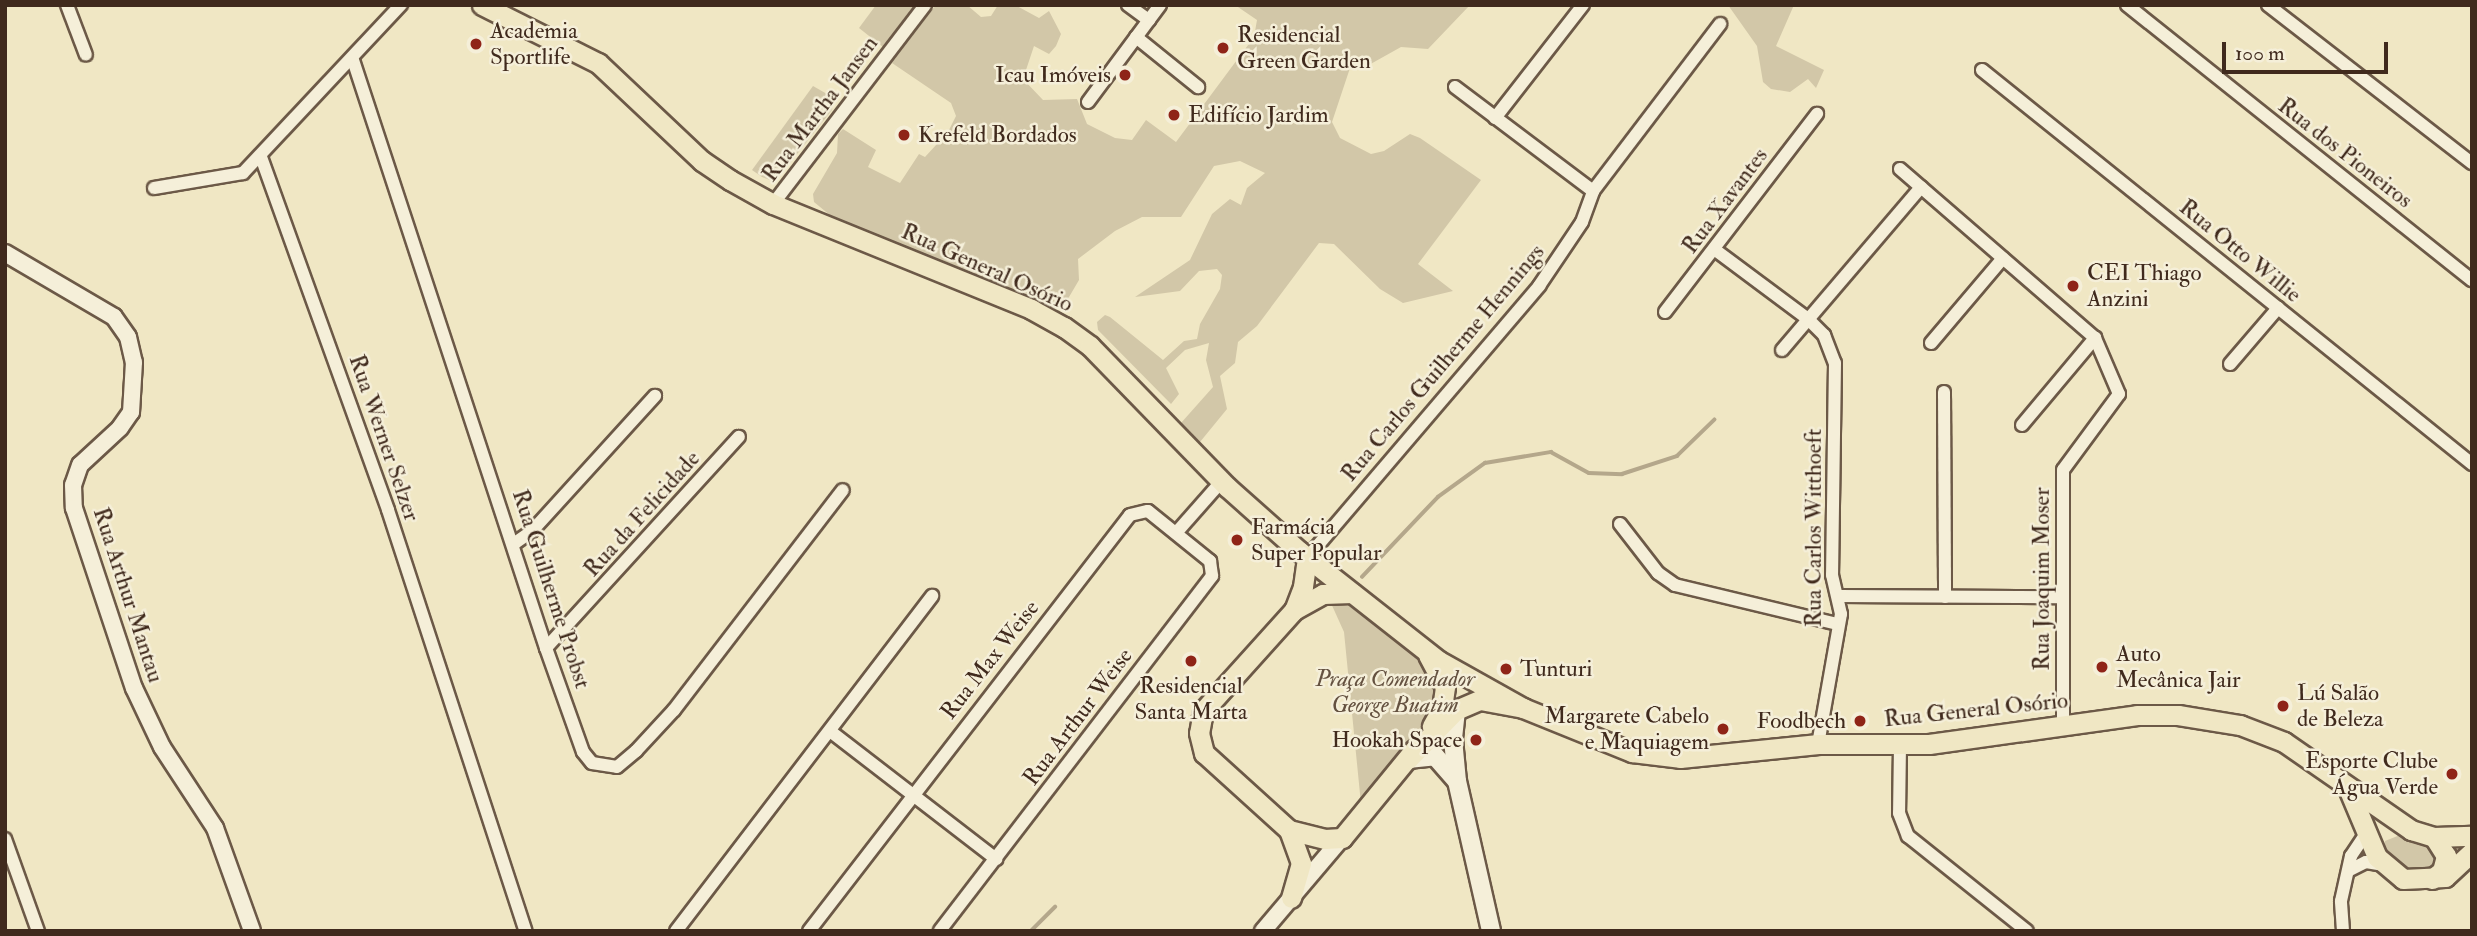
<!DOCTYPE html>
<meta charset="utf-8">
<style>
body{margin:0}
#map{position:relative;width:2477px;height:936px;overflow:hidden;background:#f0e7c4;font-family:"IM FELL Double Pica",serif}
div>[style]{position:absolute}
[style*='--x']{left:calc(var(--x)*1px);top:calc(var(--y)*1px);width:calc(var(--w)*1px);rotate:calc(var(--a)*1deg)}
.green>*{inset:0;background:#d2c7a8}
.stream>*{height:3.5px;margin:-1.75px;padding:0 1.75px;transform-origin:1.75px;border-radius:1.75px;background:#b4a78b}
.roads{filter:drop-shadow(2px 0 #6c5947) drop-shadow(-2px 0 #6c5947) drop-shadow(0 2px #6c5947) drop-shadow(0 -2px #6c5947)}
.minor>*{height:12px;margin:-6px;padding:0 6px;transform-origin:6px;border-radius:6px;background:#f5efd9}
.tertiary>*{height:16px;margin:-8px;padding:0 8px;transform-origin:8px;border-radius:8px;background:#f5efd9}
.secondary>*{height:18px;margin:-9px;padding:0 9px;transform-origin:9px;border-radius:9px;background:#f5efd9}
.primary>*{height:19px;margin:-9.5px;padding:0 9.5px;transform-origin:9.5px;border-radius:9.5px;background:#f0e7c4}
.dots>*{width:19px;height:19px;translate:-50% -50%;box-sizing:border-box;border:4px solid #f5efd9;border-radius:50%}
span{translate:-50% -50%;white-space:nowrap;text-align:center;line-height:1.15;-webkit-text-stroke:5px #f5efd9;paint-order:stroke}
.poi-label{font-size:23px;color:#402a1d}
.left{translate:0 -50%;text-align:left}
.right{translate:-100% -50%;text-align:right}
.street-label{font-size:23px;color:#402a1d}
.park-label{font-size:23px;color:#645140;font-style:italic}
.frame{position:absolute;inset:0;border:7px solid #402a1d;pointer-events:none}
.scale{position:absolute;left:2222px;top:42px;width:166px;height:32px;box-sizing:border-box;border:4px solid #402a1d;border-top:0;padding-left:9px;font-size:21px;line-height:24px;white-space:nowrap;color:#402a1d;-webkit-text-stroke:5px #f5efd9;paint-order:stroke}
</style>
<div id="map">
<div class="green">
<i style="clip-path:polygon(876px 5px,915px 5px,883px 47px,859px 28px)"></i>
<i style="clip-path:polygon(936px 5px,967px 5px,981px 17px,991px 16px,998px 5px,1015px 5px,1039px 18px,1049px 11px,1061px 34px,1056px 46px,1049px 54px,1034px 46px,1023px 79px,1043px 100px,1077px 99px,1087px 124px,1115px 138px,1132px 140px,1146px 120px,1176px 142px,1254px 37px,1257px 20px,1235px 5px,1470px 5px,1428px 49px,1401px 47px,1367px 66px,1350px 68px,1332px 122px,1340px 138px,1371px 154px,1384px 151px,1410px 134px,1420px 138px,1481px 180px,1418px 264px,1453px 291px,1403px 303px,1380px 289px,1334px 244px,1319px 243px,1257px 326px,1238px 342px,1235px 363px,1220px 376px,1227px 409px,1200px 442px,1181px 423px,1213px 387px,1206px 360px,1209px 343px,1185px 350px,1166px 368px,1179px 394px,1171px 404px,1098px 330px,1097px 322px,1105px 315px,1110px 317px,1163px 360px,1184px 341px,1197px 339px,1200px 324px,1220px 289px,1222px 275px,1217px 269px,1199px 271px,1180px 291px,1135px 297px,1190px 260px,1212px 214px,1230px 199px,1241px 205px,1247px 188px,1265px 173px,1240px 161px,1214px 166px,1181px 217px,1142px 217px,1115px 231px,1078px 259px,1079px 280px,1062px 309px,1040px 306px,879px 239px,831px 216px,814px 202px,813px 194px,837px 153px,838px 134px,843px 129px,876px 150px,868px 167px,900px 183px,919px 154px,925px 157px,948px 132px,956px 116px,951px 103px,892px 63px)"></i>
<i style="clip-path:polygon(1728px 5px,1794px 5px,1776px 46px,1824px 70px,1816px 88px,1808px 79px,1790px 92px,1771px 89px,1763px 82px,1757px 46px)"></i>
<i style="clip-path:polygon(813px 86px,834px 98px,832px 110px,775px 182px,762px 177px,752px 170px)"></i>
<i style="clip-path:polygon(1330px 601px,1348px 602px,1430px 665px,1437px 676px,1436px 712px,1361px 804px,1344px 632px)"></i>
<i style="clip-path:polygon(2400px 835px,2436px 851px,2436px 869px,2407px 871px,2384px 850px,2385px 841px)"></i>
</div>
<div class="stream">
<i style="--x:1362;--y:577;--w:110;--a:-46.5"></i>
<i style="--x:1438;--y:497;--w:58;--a:-35.9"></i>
<i style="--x:1485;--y:463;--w:67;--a:-9.5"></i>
<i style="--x:1551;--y:452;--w:43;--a:28.9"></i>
<i style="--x:1589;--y:473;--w:33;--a:2"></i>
<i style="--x:1622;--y:474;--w:58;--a:-18.1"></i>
<i style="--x:1677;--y:456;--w:52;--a:-44.2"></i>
<i style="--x:1031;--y:931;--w:34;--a:-45"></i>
</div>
<div class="roads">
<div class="minor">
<i style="--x:67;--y:5;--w:53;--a:69.2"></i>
<i style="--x:1128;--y:5;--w:26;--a:36"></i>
<i style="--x:2127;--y:5;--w:441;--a:38.6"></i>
<i style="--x:2268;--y:5;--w:258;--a:37.8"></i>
<i style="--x:1136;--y:37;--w:80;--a:38.9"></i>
<i style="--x:353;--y:60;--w:619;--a:71.83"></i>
<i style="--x:546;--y:648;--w:110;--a:70.4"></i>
<i style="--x:583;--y:752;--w:14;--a:51"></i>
<i style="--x:592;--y:763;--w:25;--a:9"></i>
<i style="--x:617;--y:767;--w:25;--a:-40"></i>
<i style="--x:636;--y:751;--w:56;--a:-47.2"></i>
<i style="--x:674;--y:710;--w:277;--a:-52.5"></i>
<i style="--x:1982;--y:70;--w:629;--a:38.8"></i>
<i style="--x:1455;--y:87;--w:173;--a:37"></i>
<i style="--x:1088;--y:102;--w:121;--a:-53.4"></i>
<i style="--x:1495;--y:118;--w:143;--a:-52.1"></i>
<i style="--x:261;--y:157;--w:375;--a:70.2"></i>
<i style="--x:388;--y:510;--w:443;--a:71.9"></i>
<i style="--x:1900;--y:169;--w:258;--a:40.9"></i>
<i style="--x:2095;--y:338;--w:61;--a:66.8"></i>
<i style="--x:2119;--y:394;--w:94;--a:126.4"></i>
<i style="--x:2063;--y:470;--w:255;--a:90"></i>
<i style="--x:154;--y:188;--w:90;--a:-9.6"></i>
<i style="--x:243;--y:173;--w:231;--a:-46.8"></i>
<i style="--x:773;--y:204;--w:250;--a:-52.6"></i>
<i style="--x:1714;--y:249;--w:117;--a:36.7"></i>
<i style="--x:1808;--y:319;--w:23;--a:45"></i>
<i style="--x:1824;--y:335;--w:30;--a:69"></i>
<i style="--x:1835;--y:363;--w:212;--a:90.8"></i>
<i style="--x:1832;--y:575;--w:40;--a:77"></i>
<i style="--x:1841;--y:614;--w:132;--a:100"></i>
<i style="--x:1665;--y:312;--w:250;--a:-52.5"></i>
<i style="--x:1931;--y:343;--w:111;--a:-49.7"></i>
<i style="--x:1782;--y:350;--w:214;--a:-49.5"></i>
<i style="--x:2230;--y:364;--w:74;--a:-49.4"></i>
<i style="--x:1944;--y:392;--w:205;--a:89.7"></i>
<i style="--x:2022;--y:425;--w:114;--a:-50"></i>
<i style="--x:1620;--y:524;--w:62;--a:52.2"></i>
<i style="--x:1658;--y:573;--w:21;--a:35"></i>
<i style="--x:1675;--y:585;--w:168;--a:13.5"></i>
<i style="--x:1176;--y:533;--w:68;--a:-48.6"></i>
<i style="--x:515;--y:543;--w:21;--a:-35"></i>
<i style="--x:532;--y:531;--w:183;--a:-47.7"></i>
<i style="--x:1307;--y:558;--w:358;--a:-49.5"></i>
<i style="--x:1539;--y:286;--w:77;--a:-56.1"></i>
<i style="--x:1582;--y:222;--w:33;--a:-70"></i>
<i style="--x:1593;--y:191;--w:210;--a:-52.7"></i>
<i style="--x:1840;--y:596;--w:222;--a:0.3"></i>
<i style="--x:546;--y:648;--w:286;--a:-47.6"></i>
<i style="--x:830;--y:731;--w:210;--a:37.6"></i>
<i style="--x:1900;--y:745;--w:68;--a:90.8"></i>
<i style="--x:1899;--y:813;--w:25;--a:69"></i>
<i style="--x:1908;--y:836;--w:152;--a:38.6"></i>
<i style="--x:5;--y:839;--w:98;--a:70.3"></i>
<i style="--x:2348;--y:871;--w:20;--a:-27"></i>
<i style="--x:2366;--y:862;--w:17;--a:10"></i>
<i style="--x:676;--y:931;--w:422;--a:-52.6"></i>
<i style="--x:809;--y:931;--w:525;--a:-52.34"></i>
<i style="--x:1130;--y:515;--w:18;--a:-13"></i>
<i style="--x:1148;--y:511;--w:80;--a:38.9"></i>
<i style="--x:1210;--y:561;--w:15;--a:82"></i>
<i style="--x:1212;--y:576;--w:447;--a:127.5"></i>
<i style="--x:2343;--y:931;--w:30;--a:-94"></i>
<i style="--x:2341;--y:901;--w:46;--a:-77.5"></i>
<i style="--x:2351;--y:856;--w:29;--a:-56"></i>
</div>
<div class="tertiary">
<i style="--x:5;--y:253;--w:126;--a:30.4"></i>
<i style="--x:114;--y:317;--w:24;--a:55"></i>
<i style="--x:128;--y:337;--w:26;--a:77"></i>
<i style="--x:134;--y:362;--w:50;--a:93.4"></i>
<i style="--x:131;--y:412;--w:19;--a:125"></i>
<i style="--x:120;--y:428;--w:54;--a:137.2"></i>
<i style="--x:80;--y:465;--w:21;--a:109"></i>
<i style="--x:73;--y:485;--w:23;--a:88"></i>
<i style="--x:74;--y:508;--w:190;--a:71.6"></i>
<i style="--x:134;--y:688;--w:65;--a:64.6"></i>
<i style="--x:162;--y:747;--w:97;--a:56.8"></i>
<i style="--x:215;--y:828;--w:109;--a:70.2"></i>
<i style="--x:1263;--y:931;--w:122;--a:-49.7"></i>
</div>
<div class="secondary">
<i style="--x:1456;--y:710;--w:29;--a:96"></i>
<i style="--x:1453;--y:739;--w:42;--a:84.6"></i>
<i style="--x:1457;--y:781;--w:154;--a:77.2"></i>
<i style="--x:1408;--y:759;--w:27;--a:-6"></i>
<i style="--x:1435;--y:756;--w:33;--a:49"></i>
</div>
<div class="primary">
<i style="--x:482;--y:5;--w:130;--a:26.6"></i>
<i style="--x:598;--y:63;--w:143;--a:43.3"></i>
<i style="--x:702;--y:161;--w:34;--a:34"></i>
<i style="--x:730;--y:180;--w:49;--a:29.2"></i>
<i style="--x:773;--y:204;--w:279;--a:22.1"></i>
<i style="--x:1031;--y:309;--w:38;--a:29"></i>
<i style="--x:1064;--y:327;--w:32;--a:36"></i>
<i style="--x:1090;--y:346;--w:197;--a:45.8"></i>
<i style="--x:1227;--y:487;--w:96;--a:41.6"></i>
<i style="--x:1299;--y:551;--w:178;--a:38.2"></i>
<i style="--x:1439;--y:661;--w:96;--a:29.2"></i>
<i style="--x:1307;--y:558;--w:29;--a:98"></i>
<i style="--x:1303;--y:587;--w:25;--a:111"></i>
<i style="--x:1294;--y:610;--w:136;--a:132"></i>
<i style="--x:1203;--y:711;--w:22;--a:100"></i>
<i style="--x:1199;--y:733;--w:21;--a:76"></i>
<i style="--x:1204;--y:753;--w:115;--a:42.2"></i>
<i style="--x:1289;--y:830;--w:37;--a:14"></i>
<i style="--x:1325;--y:839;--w:17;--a:-3"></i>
<i style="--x:1342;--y:838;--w:114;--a:-50.7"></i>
<i style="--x:1294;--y:610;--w:33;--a:-29"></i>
<i style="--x:1323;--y:594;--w:29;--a:-2"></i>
<i style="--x:1428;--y:655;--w:36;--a:62"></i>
<i style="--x:1445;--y:687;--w:21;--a:98"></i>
<i style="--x:1442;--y:708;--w:21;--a:119"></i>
<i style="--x:1408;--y:759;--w:69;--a:-45.6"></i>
<i style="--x:1456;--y:710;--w:26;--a:-23"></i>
<i style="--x:1480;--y:700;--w:44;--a:10.5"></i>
<i style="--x:1523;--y:708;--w:118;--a:22"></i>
<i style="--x:1632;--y:752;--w:48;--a:7.1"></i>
<i style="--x:1680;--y:758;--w:139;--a:-5.8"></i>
<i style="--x:1818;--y:744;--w:111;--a:0"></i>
<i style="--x:1929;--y:744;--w:210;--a:-7.9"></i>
<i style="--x:2137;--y:715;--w:41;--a:0"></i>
<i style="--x:2178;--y:715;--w:63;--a:9.2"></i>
<i style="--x:2240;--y:725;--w:47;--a:21.1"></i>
<i style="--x:2284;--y:742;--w:155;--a:34.7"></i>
<i style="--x:2411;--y:830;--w:24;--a:17"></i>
<i style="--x:2434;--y:837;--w:38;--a:-2"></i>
<i style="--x:2348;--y:788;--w:75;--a:67.2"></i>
<i style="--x:2377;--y:857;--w:34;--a:40"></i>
<i style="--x:2403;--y:879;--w:42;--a:-2.7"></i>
<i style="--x:2445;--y:877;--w:37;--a:-43"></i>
<i style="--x:1289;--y:830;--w:35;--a:70"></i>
<i style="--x:1301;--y:863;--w:36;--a:106"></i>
<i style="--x:2432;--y:879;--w:13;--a:-39"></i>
<i style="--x:2442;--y:871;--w:16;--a:-75"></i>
<i style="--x:2446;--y:856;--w:22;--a:-122"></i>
</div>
</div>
<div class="dots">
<i style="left:476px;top:44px;background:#8f2418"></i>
<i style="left:1223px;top:48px;background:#8f2418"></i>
<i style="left:1125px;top:75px;background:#8f2418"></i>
<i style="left:1174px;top:115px;background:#8f2418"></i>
<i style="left:904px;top:135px;background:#8f2418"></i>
<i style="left:2073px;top:286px;background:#8f2418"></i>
<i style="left:1237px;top:540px;background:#8f2418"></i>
<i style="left:1191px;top:661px;background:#8f2418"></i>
<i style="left:2102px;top:667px;background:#8f2418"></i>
<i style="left:1506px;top:669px;background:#8f2418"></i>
<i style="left:2283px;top:706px;background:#8f2418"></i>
<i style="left:1860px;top:721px;background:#8f2418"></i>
<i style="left:1723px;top:729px;background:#8f2418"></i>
<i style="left:1476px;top:740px;background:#8f2418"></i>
<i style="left:2452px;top:774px;background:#8f2418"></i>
</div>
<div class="poi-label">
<span class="left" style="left:490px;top:44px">Academia<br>Sportlife</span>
<span class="left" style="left:1237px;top:48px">Residencial<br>Green Garden</span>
<span class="right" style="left:1111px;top:75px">Icau Imóveis</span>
<span class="left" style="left:1188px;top:115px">Edifício Jardim</span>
<span class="left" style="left:918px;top:135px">Krefeld Bordados</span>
<span class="left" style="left:2087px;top:286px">CEI Thiago<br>Anzini</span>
<span class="left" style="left:1251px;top:540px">Farmácia<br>Super Popular</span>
<span class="left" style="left:2116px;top:667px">Auto<br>Mecânica Jair</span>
<span class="left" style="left:1520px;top:669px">Tunturi</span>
<span style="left:1191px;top:699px">Residencial<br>Santa Marta</span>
<span class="left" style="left:2297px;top:706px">Lú Salão<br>de Beleza</span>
<span class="right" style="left:1709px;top:729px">Margarete Cabelo<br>e Maquiagem</span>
<span class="right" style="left:1846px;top:721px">Foodbech</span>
<span class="right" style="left:1462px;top:740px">Hookah Space</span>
<span class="right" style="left:2438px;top:774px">Esporte Clube<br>Água Verde</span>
</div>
<div class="street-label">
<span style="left:820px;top:109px;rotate:-53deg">Rua Martha Jansen</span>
<span style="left:2345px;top:153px;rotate:38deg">Rua dos Pioneiros</span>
<span style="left:1725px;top:201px;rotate:-53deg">Rua Xavantes</span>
<span style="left:2240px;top:251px;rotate:39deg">Rua Otto Willie</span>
<span style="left:987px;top:268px;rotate:24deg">Rua General Osório</span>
<span style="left:1443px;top:363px;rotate:-50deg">Rua Carlos Guilherme Hennings</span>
<span style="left:384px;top:438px;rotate:71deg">Rua Werner Selzer</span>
<span style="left:642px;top:514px;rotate:-48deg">Rua da Felicidade</span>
<span style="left:1814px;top:528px;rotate:-90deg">Rua Carlos Witthoeft</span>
<span style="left:2042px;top:579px;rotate:-90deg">Rua Joaquim Moser</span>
<span style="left:551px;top:589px;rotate:72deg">Rua Guilherme Probst</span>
<span style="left:128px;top:595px;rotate:72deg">Rua Arthur Mantau</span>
<span style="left:990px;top:660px;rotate:-52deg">Rua Max Weise</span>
<span style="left:1976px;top:710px;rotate:-6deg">Rua General Osório</span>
<span style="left:1078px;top:717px;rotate:-53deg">Rua Arthur Weise</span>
</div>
<div class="park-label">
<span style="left:1395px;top:692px">Praça Comendador<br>George Buatim</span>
</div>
<div class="frame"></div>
<div class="scale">100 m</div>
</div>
